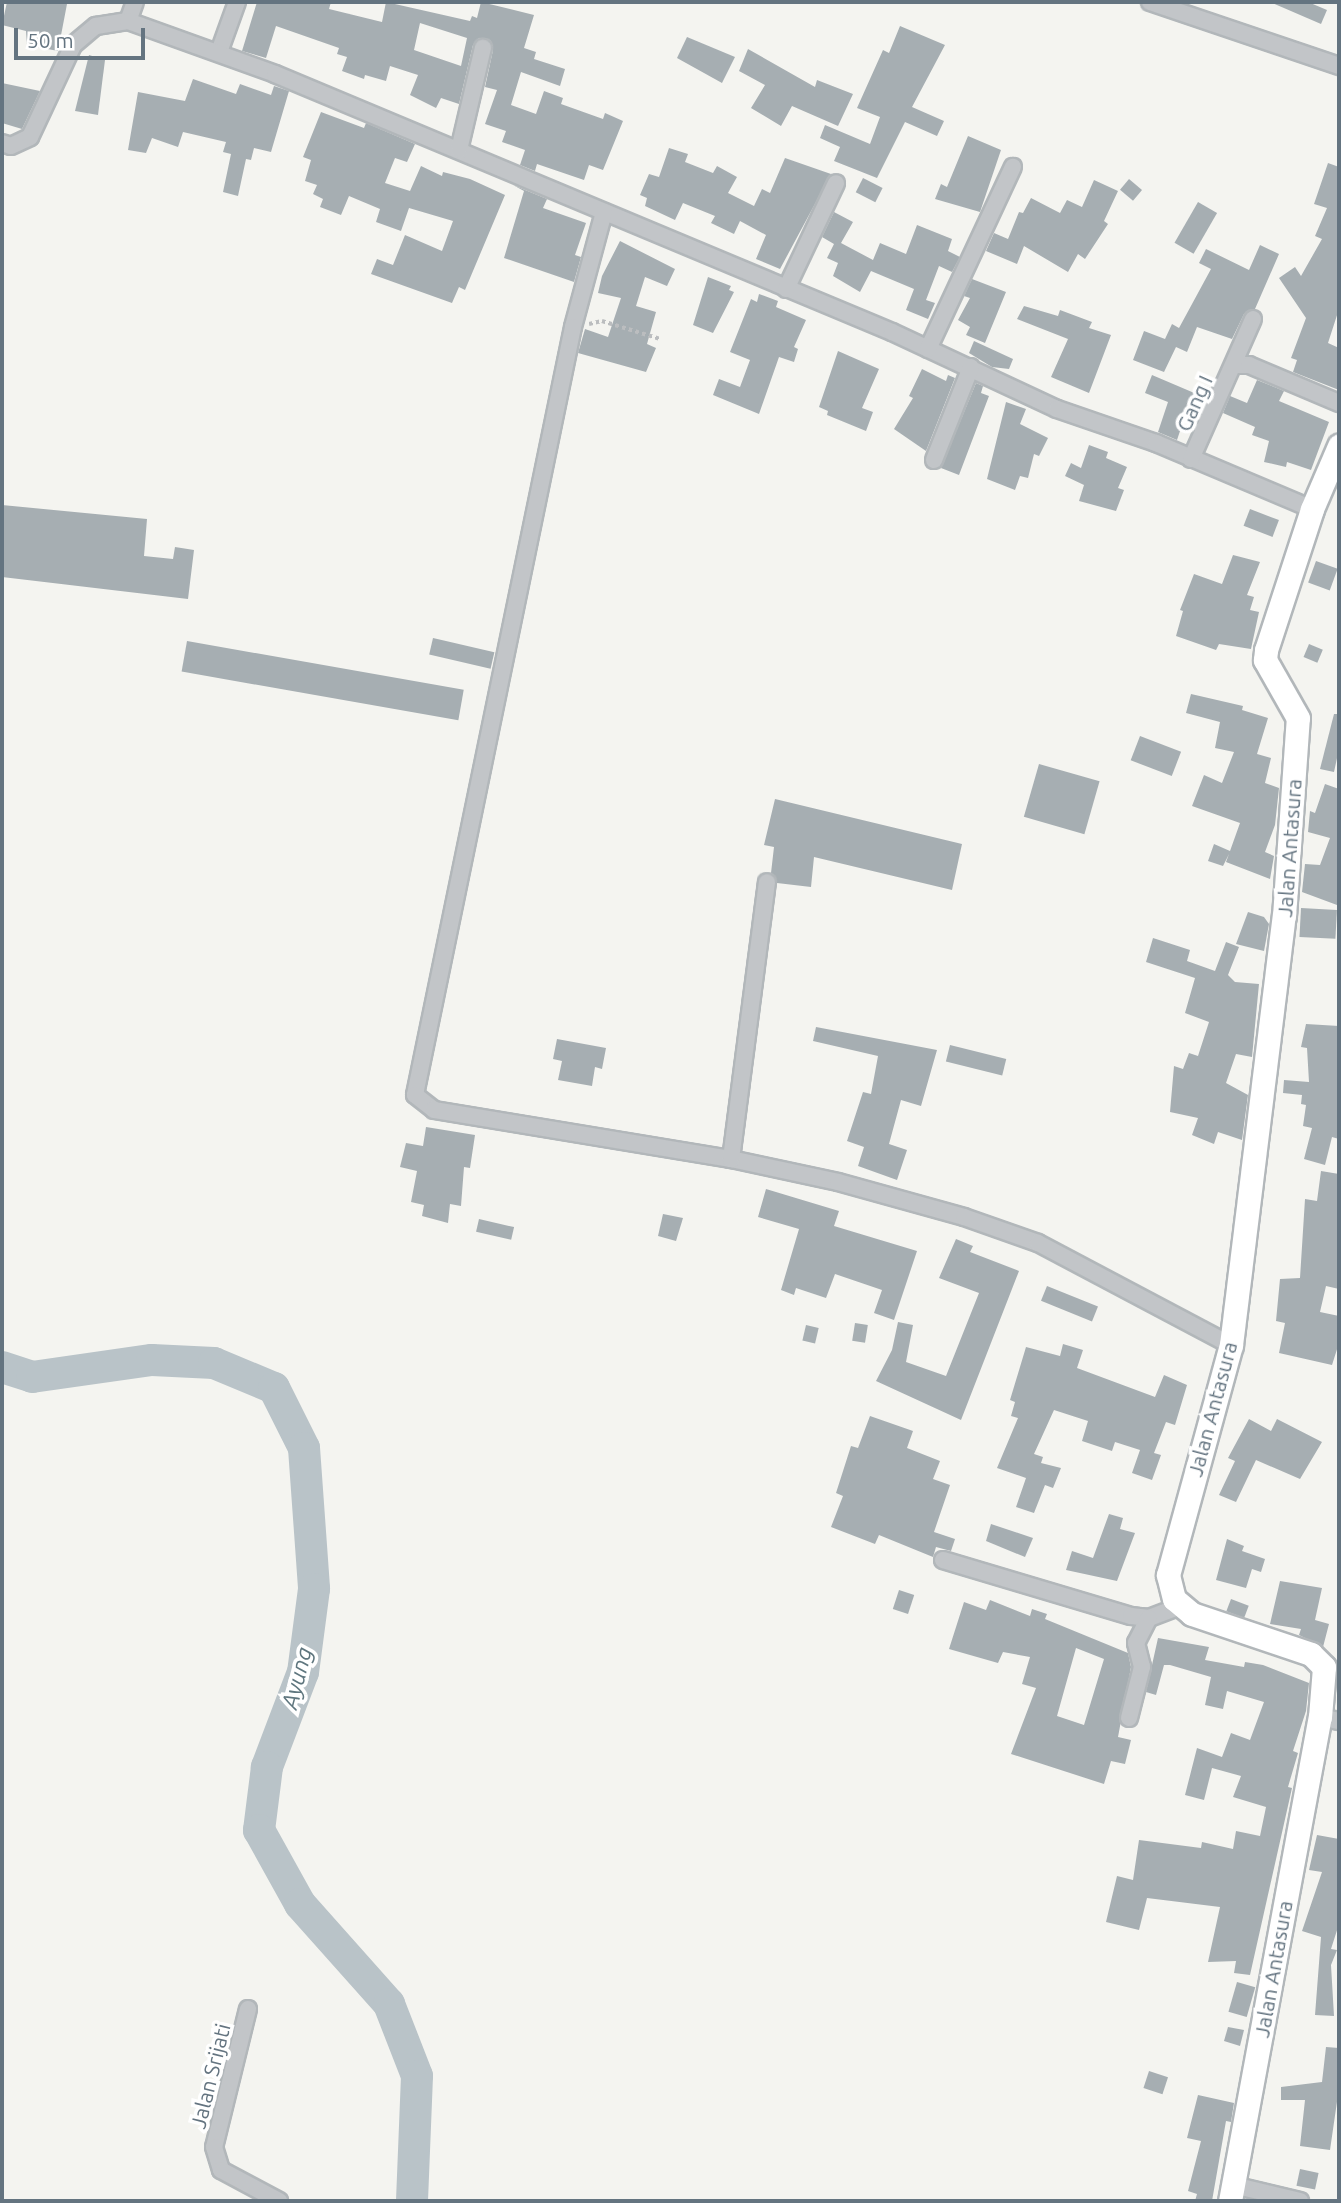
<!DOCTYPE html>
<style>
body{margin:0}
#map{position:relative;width:1341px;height:2203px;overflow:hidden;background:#f4f4f0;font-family:Ubuntu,sans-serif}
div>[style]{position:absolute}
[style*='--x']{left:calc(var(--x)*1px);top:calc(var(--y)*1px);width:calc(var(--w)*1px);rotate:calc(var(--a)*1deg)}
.river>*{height:32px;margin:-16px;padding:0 16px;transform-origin:16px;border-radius:16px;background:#b9c3c8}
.building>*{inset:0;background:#a6aeb2;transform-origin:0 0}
.path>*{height:3.5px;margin-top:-1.75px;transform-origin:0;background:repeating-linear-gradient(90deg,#bbbdbf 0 3.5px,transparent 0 7px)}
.roads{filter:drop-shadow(2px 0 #b2b7ba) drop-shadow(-2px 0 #b2b7ba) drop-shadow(0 2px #b2b7ba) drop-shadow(0 -2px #b2b7ba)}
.street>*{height:16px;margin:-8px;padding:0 8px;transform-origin:8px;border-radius:8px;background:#c2c5c8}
.secondary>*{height:23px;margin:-11.5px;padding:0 11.5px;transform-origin:11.5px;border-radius:11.5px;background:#fff}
span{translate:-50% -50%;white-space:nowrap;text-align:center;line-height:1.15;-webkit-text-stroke:7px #fff;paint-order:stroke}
.street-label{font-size:21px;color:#647480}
.water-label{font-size:23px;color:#5f767e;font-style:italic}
.frame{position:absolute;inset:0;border:4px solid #647480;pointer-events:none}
.scale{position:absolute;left:14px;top:28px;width:131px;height:32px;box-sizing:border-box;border:4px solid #647480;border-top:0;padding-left:9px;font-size:21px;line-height:24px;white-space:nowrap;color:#647480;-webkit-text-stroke:5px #fff;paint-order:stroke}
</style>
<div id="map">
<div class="river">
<i style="--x:2;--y:1367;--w:32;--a:18"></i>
<i style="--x:32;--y:1377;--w:121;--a:-8.1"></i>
<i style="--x:152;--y:1360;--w:62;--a:2.8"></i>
<i style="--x:214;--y:1363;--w:65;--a:22.6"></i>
<i style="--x:274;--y:1388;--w:67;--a:63.4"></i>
<i style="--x:304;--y:1448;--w:141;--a:85.9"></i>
<i style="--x:314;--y:1589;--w:84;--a:97.5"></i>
<i style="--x:303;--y:1672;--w:102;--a:110.8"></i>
<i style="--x:267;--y:1767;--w:64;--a:97.2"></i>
<i style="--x:259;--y:1830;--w:85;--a:61"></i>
<i style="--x:300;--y:1904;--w:134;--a:48.3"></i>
<i style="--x:389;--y:2004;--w:77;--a:68.7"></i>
<i style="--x:417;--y:2076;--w:125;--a:92.3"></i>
</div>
<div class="building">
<i style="clip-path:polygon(7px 2px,67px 4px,58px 51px,27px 45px,26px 31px,2px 25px)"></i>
<i style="clip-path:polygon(evenodd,257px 2px,331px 2px,329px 9px,382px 22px,386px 2px,470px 21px,472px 16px,477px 18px,481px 2px,534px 15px,524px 48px,536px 52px,534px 59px,565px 69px,560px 86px,521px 72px,511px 105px,536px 114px,544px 91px,563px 98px,561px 104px,603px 119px,605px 113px,623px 121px,603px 170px,589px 165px,584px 180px,537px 164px,535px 171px,520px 165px,525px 150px,502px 142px,506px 131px,485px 124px,497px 90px,485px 87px,493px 50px,490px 40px,479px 38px,473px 45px,459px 104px,441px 98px,436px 108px,410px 95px,418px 75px,390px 66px,386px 81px,365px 75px,364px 79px,342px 71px,347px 57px,337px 54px,339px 48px,276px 26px,266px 58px,242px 51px,257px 2px,420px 23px,467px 38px,461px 66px,414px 50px,420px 23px)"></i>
<i style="clip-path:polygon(1270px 2px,1308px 2px,1327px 10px,1321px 24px)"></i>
<i style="clip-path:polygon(900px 26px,945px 45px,912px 107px,944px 121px,937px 136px,905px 122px,877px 178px,834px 161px,840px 147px,820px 138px,825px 125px,870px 144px,880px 117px,857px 108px,883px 50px,889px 53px)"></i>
<i style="clip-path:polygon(687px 37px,735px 57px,722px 83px,677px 58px)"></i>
<i style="clip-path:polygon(748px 49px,815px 87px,817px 80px,853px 94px,838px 126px,792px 106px,781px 126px,751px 108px,765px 85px,739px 71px)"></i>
<i style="clip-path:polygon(89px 55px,105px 60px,98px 115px,75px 111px)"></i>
<i style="clip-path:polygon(193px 79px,236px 94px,240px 84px,271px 95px,274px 86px,289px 91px,271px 152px,254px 148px,251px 160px,246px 159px,238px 196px,223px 192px,231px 154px,223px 152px,226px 142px,183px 132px,178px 147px,152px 138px,146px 153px,128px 150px,138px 92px,185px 101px)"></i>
<i style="clip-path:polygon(2px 83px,40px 91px,22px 129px,2px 123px)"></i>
<i style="clip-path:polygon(321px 112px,364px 128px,366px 123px,415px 144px,407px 162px,395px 158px,385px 183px,410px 191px,421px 166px,442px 176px,443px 172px,470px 179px,505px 195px,465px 290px,459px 287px,452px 303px,371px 274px,377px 259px,393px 265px,405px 235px,442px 251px,453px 221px,409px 208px,401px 231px,376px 222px,380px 209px,349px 196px,341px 215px,320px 207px,323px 199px,313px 194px,317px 185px,305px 181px,311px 160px,303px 157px)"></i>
<i style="clip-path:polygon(968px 136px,1001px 150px,980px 212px,935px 199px,941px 184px,947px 187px)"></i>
<i style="clip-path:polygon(669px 148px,688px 154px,685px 162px,713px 173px,717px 166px,737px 177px,728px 193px,754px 206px,762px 189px,770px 193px,785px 158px,831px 174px,780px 269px,756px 259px,766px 235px,740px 221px,734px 234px,711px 223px,715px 216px,683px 203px,675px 220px,645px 206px,647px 198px,640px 195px,649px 174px,659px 177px)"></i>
<i style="clip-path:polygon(1328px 163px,1339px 167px,1339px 309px,1328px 343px,1339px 348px,1339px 390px,1293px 372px,1297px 360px,1291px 358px,1306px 318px,1279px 278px,1295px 267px,1301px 276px,1322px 239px,1315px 236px,1327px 208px,1314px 204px)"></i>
<i style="left:863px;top:178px;width:22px;height:16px;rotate:27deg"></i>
<i style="left:1129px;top:179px;width:17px;height:14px;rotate:40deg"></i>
<i style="clip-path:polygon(1094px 180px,1118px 191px,1104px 221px,1108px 224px,1085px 259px,1078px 254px,1068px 272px,1024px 246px,1017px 264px,986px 251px,994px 233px,1008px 239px,1019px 212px,1023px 213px,1031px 198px,1060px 213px,1067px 200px,1082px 207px)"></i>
<i style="clip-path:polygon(513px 185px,547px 199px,543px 208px,586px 223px,575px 255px,581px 257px,574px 282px,504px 258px,524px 191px)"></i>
<i style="left:1198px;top:202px;width:22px;height:47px;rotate:30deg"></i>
<i style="clip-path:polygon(834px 212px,853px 222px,841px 243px,873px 260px,880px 243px,906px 254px,917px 225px,952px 239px,948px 251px,960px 257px,952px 272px,939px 266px,926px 300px,935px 303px,928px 319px,906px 310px,914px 289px,871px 271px,860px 292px,833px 276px,838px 263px,827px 258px,834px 244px,822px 237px)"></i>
<i style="clip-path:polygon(620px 241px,675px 269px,667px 286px,645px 277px,636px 306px,656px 312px,647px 344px,656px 348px,646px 372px,578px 353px,585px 329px,608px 337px,621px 298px,598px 293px,602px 276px)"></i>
<i style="clip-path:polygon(1260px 245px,1279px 254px,1255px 309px,1244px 314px,1232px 339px,1197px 327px,1187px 352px,1176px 347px,1164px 372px,1133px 360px,1144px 331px,1165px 339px,1172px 324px,1179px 328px,1211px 269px,1199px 263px,1206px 249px,1249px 270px)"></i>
<i style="clip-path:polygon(708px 277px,731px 286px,729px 290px,734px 292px,713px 333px,693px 325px)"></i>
<i style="clip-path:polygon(972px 279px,1006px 292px,985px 343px,966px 335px,970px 327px,958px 320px,970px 298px,964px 296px)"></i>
<i style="clip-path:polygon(759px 294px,778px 301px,776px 307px,806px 320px,794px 347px,798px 349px,794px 362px,779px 357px,759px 414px,713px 395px,719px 379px,740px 387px,750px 360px,730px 352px,751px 299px,757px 302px)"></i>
<i style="clip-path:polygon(1024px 306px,1058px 316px,1060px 310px,1092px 322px,1089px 328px,1111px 335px,1089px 393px,1051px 377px,1068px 339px,1017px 319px)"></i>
<i style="clip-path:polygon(974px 341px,1013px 359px,1009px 369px,992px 367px,969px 353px)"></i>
<i style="clip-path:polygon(838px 351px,879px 369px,862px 408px,873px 412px,866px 431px,827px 415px,828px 411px,819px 407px)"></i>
<i style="clip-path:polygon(922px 369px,946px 381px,948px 375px,955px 378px,926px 451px,894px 429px,913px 398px,909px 396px)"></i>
<i style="clip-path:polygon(1152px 375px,1199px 395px,1204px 385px,1211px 388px,1198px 417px,1186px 413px,1177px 440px,1158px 432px,1168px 402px,1145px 393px)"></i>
<i style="clip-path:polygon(1257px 380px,1284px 391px,1279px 401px,1329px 422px,1311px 470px,1287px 462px,1286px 467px,1264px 462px,1269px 441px,1252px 435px,1255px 427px,1223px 413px,1230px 396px,1247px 403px)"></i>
<i style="clip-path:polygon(976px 383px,983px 386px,981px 393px,989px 396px,959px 475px,941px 468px)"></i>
<i style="clip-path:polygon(1006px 402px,1026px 409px,1020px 424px,1048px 438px,1039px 456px,1034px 454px,1028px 478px,1020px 476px,1015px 490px,987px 479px)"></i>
<i style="clip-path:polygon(1089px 445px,1108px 452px,1106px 458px,1127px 467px,1118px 488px,1124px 490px,1116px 511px,1079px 501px,1084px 485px,1065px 476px,1071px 463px,1081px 468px)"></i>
<i style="clip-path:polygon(2px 505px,147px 519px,144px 556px,173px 559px,175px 547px,194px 550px,188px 599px,2px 577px)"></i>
<i style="left:1250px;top:509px;width:31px;height:18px;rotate:21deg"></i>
<i style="clip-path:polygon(1233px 555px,1260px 562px,1247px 595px,1254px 597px,1250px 610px,1259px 612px,1251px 649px,1219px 644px,1216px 650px,1176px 636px,1183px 611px,1180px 610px,1194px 574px,1222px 584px)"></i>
<i style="left:1316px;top:561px;width:23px;height:23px;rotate:20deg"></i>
<i style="left:433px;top:638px;width:63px;height:17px;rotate:13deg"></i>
<i style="left:187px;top:641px;width:281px;height:31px;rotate:10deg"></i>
<i style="left:1309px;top:644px;width:15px;height:14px;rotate:23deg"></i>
<i style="clip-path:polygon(1191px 694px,1243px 706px,1242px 710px,1268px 718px,1257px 754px,1271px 758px,1265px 783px,1279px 788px,1275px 825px,1265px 852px,1274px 856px,1270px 879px,1226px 862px,1229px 854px,1223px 866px,1208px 861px,1214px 844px,1230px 851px,1240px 823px,1192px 806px,1204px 775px,1222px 783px,1234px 752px,1215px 748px,1220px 722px,1186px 713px)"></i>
<i style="clip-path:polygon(1334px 714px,1339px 714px,1339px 749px,1334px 772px,1320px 769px)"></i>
<i style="left:1140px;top:736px;width:44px;height:26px;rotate:21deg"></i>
<i style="left:1039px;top:764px;width:63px;height:55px;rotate:16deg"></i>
<i style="clip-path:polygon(1325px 784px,1339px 789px,1337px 905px,1302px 892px,1305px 864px,1320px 865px,1330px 838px,1308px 832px,1310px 811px,1315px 813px)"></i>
<i style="clip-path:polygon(775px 799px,962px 844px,952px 890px,814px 857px,811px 887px,777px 883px,771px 873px,774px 847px,764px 845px)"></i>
<i style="left:1301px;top:908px;width:36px;height:29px;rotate:3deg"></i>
<i style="clip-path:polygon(1248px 912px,1264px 917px,1269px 924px,1264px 951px,1236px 944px)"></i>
<i style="clip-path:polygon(1153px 938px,1190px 950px,1187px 961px,1215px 971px,1226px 942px,1239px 947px,1228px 975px,1235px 982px,1259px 984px,1252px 1057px,1236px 1054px,1226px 1083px,1248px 1095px,1242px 1140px,1218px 1132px,1214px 1144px,1192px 1135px,1198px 1118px,1170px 1112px,1174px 1066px,1183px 1069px,1189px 1053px,1198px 1056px,1209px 1022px,1185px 1013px,1195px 978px,1146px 962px)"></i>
<i style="clip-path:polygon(1306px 1024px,1339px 1026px,1339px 1139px,1332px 1137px,1325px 1165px,1304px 1159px,1312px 1128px,1303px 1126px,1306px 1105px,1301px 1104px,1302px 1095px,1283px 1093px,1284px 1080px,1309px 1082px,1307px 1048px,1301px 1047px)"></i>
<i style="clip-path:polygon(816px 1027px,937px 1050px,921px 1106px,901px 1100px,889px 1144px,907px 1150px,897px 1180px,858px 1166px,864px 1147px,847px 1141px,863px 1092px,871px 1094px,878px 1056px,813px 1041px)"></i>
<i style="clip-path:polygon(557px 1039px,606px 1048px,602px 1069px,595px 1067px,592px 1086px,558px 1080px,562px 1061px,553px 1059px)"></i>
<i style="left:950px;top:1045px;width:58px;height:17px;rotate:14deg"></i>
<i style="clip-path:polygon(426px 1127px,475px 1135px,470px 1168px,464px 1167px,461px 1206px,450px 1204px,448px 1223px,422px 1216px,424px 1205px,411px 1202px,417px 1171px,400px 1167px,406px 1143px,423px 1146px)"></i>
<i style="clip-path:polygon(1321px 1171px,1339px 1174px,1339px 1289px,1326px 1286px,1320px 1312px,1339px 1316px,1339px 1343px,1332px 1365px,1279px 1353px,1285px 1323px,1276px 1321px,1280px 1279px,1300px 1278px,1305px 1199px,1317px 1201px)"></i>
<i style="clip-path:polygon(766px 1189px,839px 1211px,834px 1226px,917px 1251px,894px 1320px,874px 1313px,882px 1290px,835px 1274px,826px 1298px,796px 1288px,794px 1295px,781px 1290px,799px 1229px,758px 1217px)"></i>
<i style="clip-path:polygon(663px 1214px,683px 1218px,676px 1241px,658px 1236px)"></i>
<i style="left:479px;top:1219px;width:36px;height:13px;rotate:13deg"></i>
<i style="clip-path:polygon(956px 1239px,973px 1246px,970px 1252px,1019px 1271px,961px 1420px,876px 1381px,892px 1350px,898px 1322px,913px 1325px,906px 1362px,946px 1376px,979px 1293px,939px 1278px)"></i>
<i style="left:1047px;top:1286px;width:55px;height:16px;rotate:22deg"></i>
<i style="left:855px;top:1323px;width:13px;height:18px;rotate:9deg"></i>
<i style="left:806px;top:1325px;width:13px;height:16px;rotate:13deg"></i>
<i style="clip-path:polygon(1063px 1344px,1083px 1350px,1077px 1368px,1155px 1397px,1164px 1375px,1187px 1385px,1175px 1425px,1166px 1422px,1154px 1453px,1161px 1455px,1152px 1480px,1132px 1473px,1140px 1450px,1115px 1442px,1112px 1451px,1082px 1441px,1088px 1421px,1054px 1410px,1034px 1454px,1043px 1457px,1041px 1463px,1061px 1468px,1053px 1488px,1045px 1485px,1034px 1513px,1016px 1507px,1026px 1478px,997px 1468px,1018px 1418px,1011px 1416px,1015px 1402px,1010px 1400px,1026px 1347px,1060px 1356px)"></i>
<i style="clip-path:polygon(870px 1416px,913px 1431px,907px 1448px,940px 1461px,933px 1479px,950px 1485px,934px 1532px,955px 1539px,951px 1551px,936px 1547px,933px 1557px,879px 1535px,875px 1544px,831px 1527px,843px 1496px,836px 1493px,851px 1446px,858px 1448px)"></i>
<i style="clip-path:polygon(1249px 1419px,1271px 1431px,1277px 1419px,1322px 1442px,1300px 1479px,1256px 1460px,1236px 1502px,1219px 1495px,1235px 1461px,1228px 1458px)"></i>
<i style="clip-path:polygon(1109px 1514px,1123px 1518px,1120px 1529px,1135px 1533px,1117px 1581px,1066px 1570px,1072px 1551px,1093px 1558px)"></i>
<i style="clip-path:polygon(991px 1524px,1033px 1538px,1025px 1557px,986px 1541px)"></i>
<i style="clip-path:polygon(1227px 1539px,1244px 1546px,1242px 1551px,1265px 1559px,1261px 1572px,1252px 1569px,1246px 1588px,1216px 1580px)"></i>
<i style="clip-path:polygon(1280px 1581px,1322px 1588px,1315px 1620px,1329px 1624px,1323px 1647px,1299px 1635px,1301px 1629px,1270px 1624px)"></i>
<i style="left:899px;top:1590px;width:16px;height:20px;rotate:18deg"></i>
<i style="left:1231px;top:1599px;width:19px;height:13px;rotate:21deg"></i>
<i style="clip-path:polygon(evenodd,990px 1600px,1030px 1616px,1032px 1609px,1047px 1614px,1045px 1619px,1128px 1653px,1131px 1667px,1118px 1737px,1131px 1740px,1125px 1764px,1111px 1761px,1104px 1784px,1011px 1754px,1036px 1688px,1022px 1684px,1030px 1657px,1003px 1652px,998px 1663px,949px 1649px,964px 1602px,986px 1610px,990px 1600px,1076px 1648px,1104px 1659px,1084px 1725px,1057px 1716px,1076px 1648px)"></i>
<i style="clip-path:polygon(1158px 1638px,1209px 1647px,1205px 1660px,1244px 1667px,1245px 1662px,1263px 1665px,1309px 1683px,1306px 1711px,1293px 1751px,1298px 1753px,1288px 1787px,1292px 1788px,1250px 1975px,1234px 1973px,1236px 1961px,1208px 1962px,1220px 1907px,1147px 1898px,1139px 1930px,1106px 1922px,1117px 1876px,1133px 1880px,1139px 1840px,1201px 1848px,1202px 1842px,1233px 1849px,1236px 1831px,1260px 1836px,1266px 1807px,1233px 1797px,1241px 1776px,1212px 1768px,1204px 1800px,1185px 1795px,1197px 1748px,1222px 1757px,1231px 1733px,1250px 1740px,1264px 1702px,1227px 1691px,1223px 1709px,1205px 1705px,1211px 1677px,1170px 1665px,1164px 1665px,1156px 1695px,1146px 1692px)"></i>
<i style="clip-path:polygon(1317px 1835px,1339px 1839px,1339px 1924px,1331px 1949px,1337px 1950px,1331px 1965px,1334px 2016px,1315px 2015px,1321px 1937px,1302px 1931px,1322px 1872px,1309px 1870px)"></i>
<i style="left:1237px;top:1982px;width:19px;height:31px;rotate:16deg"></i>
<i style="clip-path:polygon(1228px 2027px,1244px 2030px,1240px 2046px,1224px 2041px)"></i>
<i style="clip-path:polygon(1326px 2047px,1339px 2048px,1339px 2088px,1330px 2150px,1300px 2146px,1305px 2100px,1281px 2100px,1281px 2087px,1322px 2082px)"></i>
<i style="left:1149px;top:2071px;width:20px;height:18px;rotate:18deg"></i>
<i style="clip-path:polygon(1198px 2095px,1234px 2103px,1231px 2122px,1226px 2121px,1212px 2201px,1195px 2201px,1197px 2194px,1188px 2191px,1201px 2141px,1187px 2138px)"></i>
<i style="left:1300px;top:2169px;width:19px;height:17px;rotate:12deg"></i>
</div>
<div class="path">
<i style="--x:589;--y:324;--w:13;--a:-13"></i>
<i style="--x:602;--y:321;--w:61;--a:17.2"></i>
</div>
<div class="roads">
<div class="street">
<i style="--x:1150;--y:2;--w:200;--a:18.7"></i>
<i style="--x:128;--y:21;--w:20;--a:-70"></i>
<i style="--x:219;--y:52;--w:53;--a:-70.2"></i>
<i style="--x:2;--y:143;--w:9;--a:18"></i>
<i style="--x:11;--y:146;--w:21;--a:-25"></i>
<i style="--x:30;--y:137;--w:102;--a:-64.9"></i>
<i style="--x:73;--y:45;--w:30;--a:-40"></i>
<i style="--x:96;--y:26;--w:32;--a:-9"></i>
<i style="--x:128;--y:21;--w:156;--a:19.8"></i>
<i style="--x:275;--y:74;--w:669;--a:22.69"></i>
<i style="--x:892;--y:332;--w:182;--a:25"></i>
<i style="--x:1057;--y:409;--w:105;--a:19"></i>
<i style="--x:1156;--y:443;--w:169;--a:22.9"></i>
<i style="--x:459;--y:150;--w:105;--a:-76.8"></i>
<i style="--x:604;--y:212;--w:119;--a:105.1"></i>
<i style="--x:573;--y:327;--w:784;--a:101.63"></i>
<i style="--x:415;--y:1095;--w:24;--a:38"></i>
<i style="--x:434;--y:1110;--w:301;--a:9.4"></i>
<i style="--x:731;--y:1159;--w:109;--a:12.1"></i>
<i style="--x:838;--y:1182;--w:131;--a:15.5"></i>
<i style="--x:964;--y:1217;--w:78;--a:19.4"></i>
<i style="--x:1038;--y:1243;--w:218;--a:27.9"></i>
<i style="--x:786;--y:289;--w:117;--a:-64.7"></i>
<i style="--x:928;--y:349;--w:201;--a:-65"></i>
<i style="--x:1234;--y:365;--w:15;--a:0"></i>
<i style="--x:1249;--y:365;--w:98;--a:22.9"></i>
<i style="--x:1191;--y:459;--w:153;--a:-66.1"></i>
<i style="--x:934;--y:460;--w:100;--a:-68.3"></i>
<i style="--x:731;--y:1159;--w:279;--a:-82.6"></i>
<i style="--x:943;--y:1560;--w:196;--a:16.6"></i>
<i style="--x:1131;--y:1616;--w:18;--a:6"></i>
<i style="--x:1149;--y:1618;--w:33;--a:-21"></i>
<i style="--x:1320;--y:1717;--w:19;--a:12"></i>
<i style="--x:1129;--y:1718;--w:53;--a:-75.7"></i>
<i style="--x:1142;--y:1667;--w:25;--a:-104"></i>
<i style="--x:1136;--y:1643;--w:28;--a:-63"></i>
<i style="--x:248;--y:2009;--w:142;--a:103.8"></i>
<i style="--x:214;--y:2147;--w:24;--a:73"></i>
<i style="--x:221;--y:2170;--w:66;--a:28.1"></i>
<i style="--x:1233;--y:2185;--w:69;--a:13.4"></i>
</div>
<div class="secondary">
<i style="--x:1230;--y:2201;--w:492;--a:-79.5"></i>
<i style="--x:1320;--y:1717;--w:50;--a:-85.4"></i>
<i style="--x:1324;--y:1667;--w:18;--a:-135"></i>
<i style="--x:1311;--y:1654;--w:126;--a:-161.4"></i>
<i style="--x:1192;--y:1614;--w:23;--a:-140"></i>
<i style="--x:1174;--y:1599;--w:25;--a:-104"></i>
<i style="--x:1168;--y:1575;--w:238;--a:-74.7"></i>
<i style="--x:1231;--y:1345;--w:432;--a:-83"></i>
<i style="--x:1284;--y:916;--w:198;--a:-86"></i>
<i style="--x:1298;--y:718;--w:67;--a:-119.6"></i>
<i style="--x:1265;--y:660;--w:10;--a:-84"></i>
<i style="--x:1266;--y:650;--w:148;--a:-71.9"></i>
<i style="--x:1312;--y:509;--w:69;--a:-66.8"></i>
</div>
</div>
<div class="street-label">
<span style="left:1194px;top:403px;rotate:-66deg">Gang I</span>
<span style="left:1289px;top:848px;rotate:-86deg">Jalan Antasura</span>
<span style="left:1212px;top:1409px;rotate:-75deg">Jalan Antasura</span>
<span style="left:1273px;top:1969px;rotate:-80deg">Jalan Antasura</span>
<span style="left:210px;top:2076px;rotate:-76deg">Jalan Srijati</span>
</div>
<div class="water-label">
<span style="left:297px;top:1678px;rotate:-75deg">Ayung</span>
</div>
<div class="frame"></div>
<div class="scale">50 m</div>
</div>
